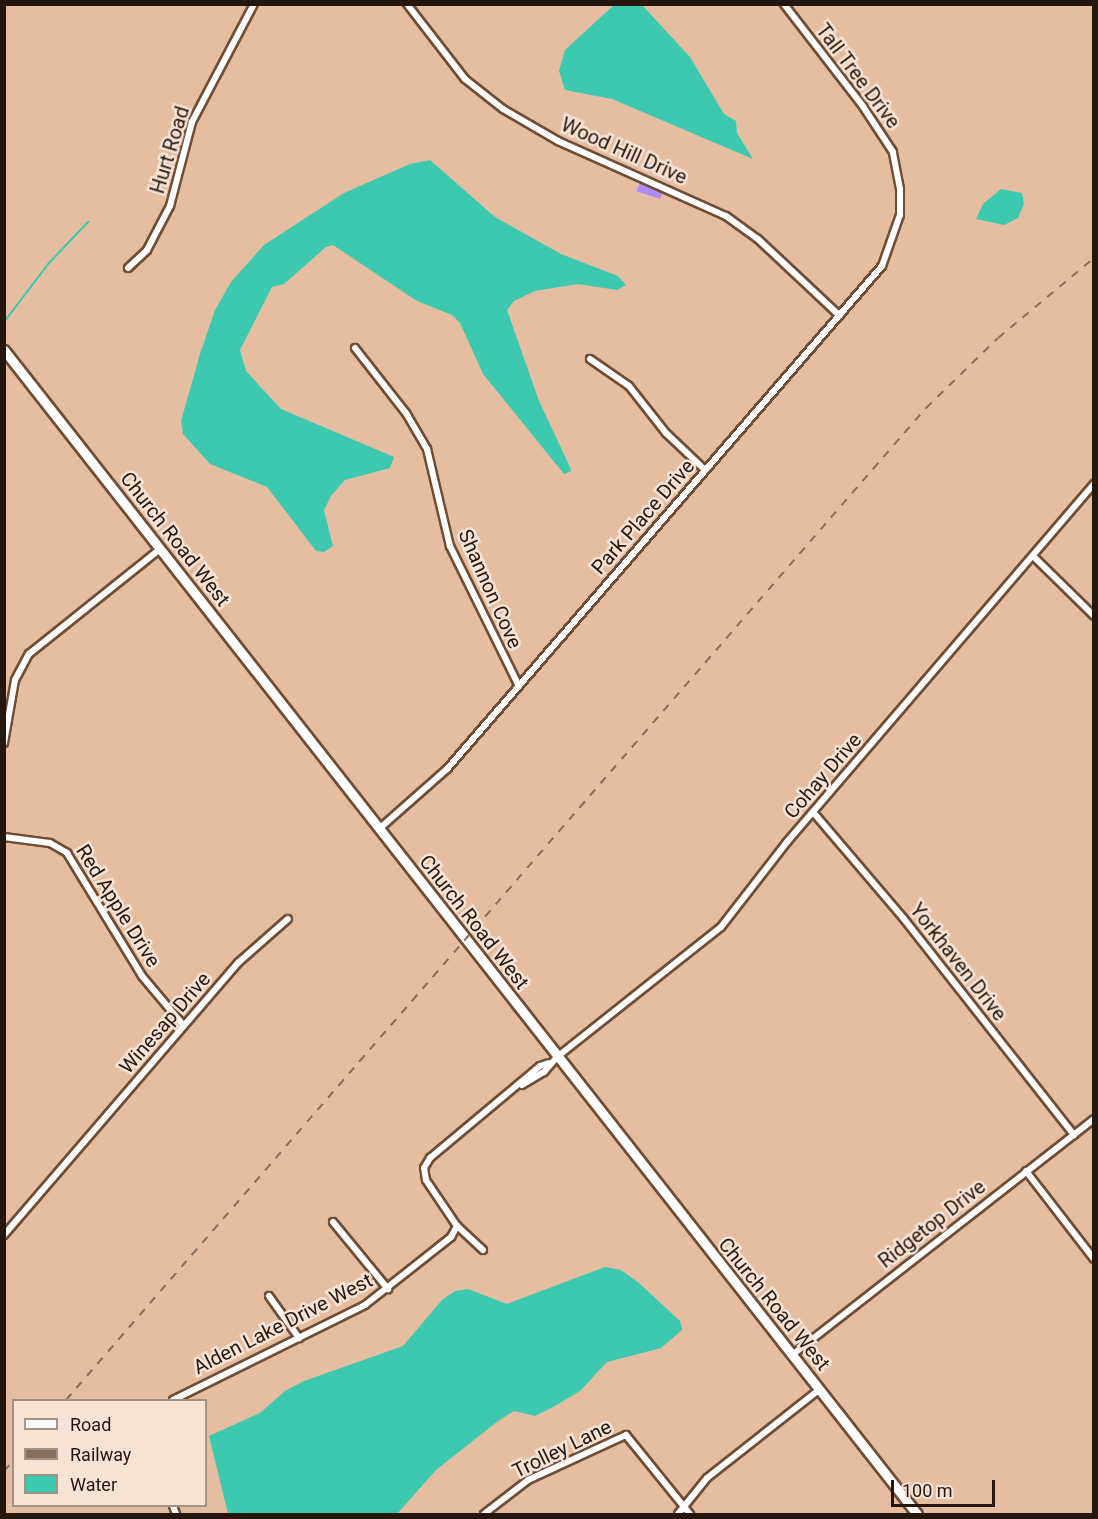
<!DOCTYPE html>
<style>
body{margin:0}
#map{position:relative;width:1098px;height:1519px;overflow:hidden;background:#e5bea2;font-family:Roboto,sans-serif}
div>[style]{position:absolute}
[style*='--x']{left:calc(var(--x)*1px);top:calc(var(--y)*1px);width:calc(var(--w)*1px);rotate:calc(var(--a)*1deg)}
.green>*{inset:0;background:#ae8bf7}
.water>*{inset:0;background:#3cc9af}
.stream>*{height:2px;margin:-1px;padding:0 1px;transform-origin:1px;border-radius:1px;background:#3cc9af}
.roads{filter:drop-shadow(2px 0 #6f4d34) drop-shadow(-2px 0 #6f4d34) drop-shadow(0 2px #6f4d34) drop-shadow(0 -2px #6f4d34)}
.street>*{height:6px;margin:-3px;padding:0 3px;transform-origin:3px;border-radius:3px;background:#fff}
.secondary>*{height:9px;margin:-4.5px;padding:0 4.5px;transform-origin:4.5px;border-radius:4.5px;background:#fff}
.rail>*{height:2px;margin-top:-1px;transform-origin:0;background:repeating-linear-gradient(90deg,#886d5a 0 8px,transparent 0 16px)}
span{translate:-50% -50%;white-space:nowrap;text-align:center;line-height:1.15;-webkit-text-stroke:5px #f7e3d5;paint-order:stroke}
.street-label{font-size:20px;color:#25170d}
.frame{position:absolute;inset:0;border:6px solid #25170d;pointer-events:none}
.legend{position:absolute;left:12px;top:1399px;width:195px;height:108px;box-sizing:border-box;background:#f7e3d5;border:2px solid #a39185;margin:0;padding:8px 10px;list-style:none;font-size:18px;color:#25170d}
.legend li{display:flex;align-items:center;gap:12px;height:30px}
.legend b{width:30px;border:2px solid #a39185}
.scale{position:absolute;left:891px;top:1480px;width:104px;height:27px;box-sizing:border-box;border:3px solid #25170d;border-top:0;padding-left:8px;font-size:18px;line-height:21px;white-space:nowrap;color:#25170d;-webkit-text-stroke:4px #f7e3d5;paint-order:stroke}
</style>
<div id="map">
<div class="green">
<i style="clip-path:polygon(642px 179px,663px 191px,660px 199px,636px 191px)"></i>
</div>
<div class="water">
<i style="clip-path:polygon(615px 4px,642px 5px,690px 57px,724px 114px,736px 121px,737px 133px,753px 159px,612px 99px,565px 90px,559px 71px,565px 50px)"></i>
<i style="clip-path:polygon(430px 160px,495px 217px,561px 254px,618px 276px,626px 285px,617px 290px,578px 284px,535px 291px,514px 301px,507px 310px,539px 401px,570px 467px,571px 471px,564px 474px,483px 374px,460px 323px,452px 315px,417px 301px,333px 245px,326px 247px,284px 284px,272px 287px,240px 350px,246px 371px,281px 409px,394px 457px,390px 468px,345px 480px,331px 496px,324px 510px,333px 546px,324px 552px,316px 551px,267px 487px,210px 464px,183px 434px,181px 421px,200px 354px,215px 310px,231px 282px,264px 245px,344px 193px,410px 164px)"></i>
<i style="clip-path:polygon(1001px 189px,1022px 193px,1024px 204px,1018px 218px,1004px 225px,976px 219px,983px 204px)"></i>
<i style="clip-path:polygon(605px 1267px,621px 1270px,639px 1283px,680px 1321px,682px 1330px,661px 1348px,607px 1362px,580px 1391px,555px 1406px,535px 1416px,514px 1411px,498px 1421px,436px 1470px,397px 1514px,228px 1514px,209px 1436px,260px 1413px,285px 1391px,304px 1381px,403px 1346px,442px 1300px,455px 1291px,468px 1289px,507px 1304px)"></i>
</div>
<div class="stream">
<i style="--x:4;--y:322;--w:74;--a:-52.7"></i>
<i style="--x:49;--y:263;--w:57;--a:-46.4"></i>
</div>
<div class="roads">
<div class="street">
<i style="--x:407;--y:4;--w:95;--a:52.3"></i>
<i style="--x:465;--y:79;--w:48;--a:38.3"></i>
<i style="--x:503;--y:109;--w:64;--a:30.2"></i>
<i style="--x:558;--y:141;--w:184;--a:24.1"></i>
<i style="--x:726;--y:216;--w:39;--a:36"></i>
<i style="--x:758;--y:239;--w:112;--a:43.2"></i>
<i style="--x:128;--y:268;--w:26;--a:-43"></i>
<i style="--x:147;--y:250;--w:50;--a:-62.4"></i>
<i style="--x:170;--y:206;--w:87;--a:-75.3"></i>
<i style="--x:192;--y:122;--w:133;--a:-62.3"></i>
<i style="--x:355;--y:348;--w:83;--a:51.9"></i>
<i style="--x:406;--y:413;--w:42;--a:59.7"></i>
<i style="--x:427;--y:449;--w:100;--a:76.7"></i>
<i style="--x:450;--y:546;--w:156;--a:63.8"></i>
<i style="--x:590;--y:359;--w:47;--a:34.7"></i>
<i style="--x:629;--y:386;--w:60;--a:51.8"></i>
<i style="--x:666;--y:433;--w:54;--a:43.5"></i>
<i style="--x:1034;--y:557;--w:84;--a:44.5"></i>
<i style="--x:4;--y:743;--w:64;--a:-80.1"></i>
<i style="--x:15;--y:680;--w:30;--a:-62"></i>
<i style="--x:29;--y:654;--w:168;--a:-38.7"></i>
<i style="--x:813;--y:812;--w:140;--a:49.6"></i>
<i style="--x:904;--y:919;--w:275;--a:51.8"></i>
<i style="--x:379;--y:829;--w:91;--a:-41.4"></i>
<i style="--x:447;--y:769;--w:665;--a:-49.15"></i>
<i style="--x:882;--y:266;--w:54;--a:-70.6"></i>
<i style="--x:900;--y:215;--w:26;--a:-90"></i>
<i style="--x:900;--y:189;--w:38;--a:-101"></i>
<i style="--x:893;--y:152;--w:56;--a:-123.4"></i>
<i style="--x:862;--y:105;--w:128;--a:-127.7"></i>
<i style="--x:4;--y:837;--w:46;--a:7.4"></i>
<i style="--x:50;--y:843;--w:20;--a:30"></i>
<i style="--x:67;--y:853;--w:144;--a:58.6"></i>
<i style="--x:142;--y:976;--w:65;--a:50"></i>
<i style="--x:522;--y:1085;--w:26;--a:-31"></i>
<i style="--x:544;--y:1072;--w:20;--a:-49"></i>
<i style="--x:557;--y:1057;--w:209;--a:-38.4"></i>
<i style="--x:721;--y:927;--w:108;--a:-52.2"></i>
<i style="--x:787;--y:842;--w:472;--a:-49.4"></i>
<i style="--x:1026;--y:1171;--w:111;--a:52.3"></i>
<i style="--x:333;--y:1222;--w:87;--a:50.6"></i>
<i style="--x:4;--y:1235;--w:360;--a:-49.3"></i>
<i style="--x:239;--y:962;--w:65;--a:-41.3"></i>
<i style="--x:483;--y:1250;--w:35;--a:-137"></i>
<i style="--x:457;--y:1226;--w:55;--a:-124"></i>
<i style="--x:426;--y:1180;--w:12;--a:-99"></i>
<i style="--x:424;--y:1168;--w:12;--a:-59"></i>
<i style="--x:430;--y:1158;--w:143;--a:-39.9"></i>
<i style="--x:540;--y:1066;--w:9;--a:-18"></i>
<i style="--x:269;--y:1296;--w:52;--a:54.5"></i>
<i style="--x:792;--y:1355;--w:383;--a:-38"></i>
<i style="--x:173;--y:1400;--w:214;--a:-26.3"></i>
<i style="--x:365;--y:1305;--w:110;--a:-38.3"></i>
<i style="--x:451;--y:1237;--w:13;--a:-61"></i>
<i style="--x:173;--y:1506;--w:9;--a:69"></i>
<i style="--x:484;--y:1514;--w:56;--a:-37.7"></i>
<i style="--x:528;--y:1480;--w:108;--a:-24.7"></i>
<i style="--x:626;--y:1435;--w:102;--a:51"></i>
<i style="--x:678;--y:1514;--w:46;--a:-51.1"></i>
<i style="--x:707;--y:1478;--w:142;--a:-38.2"></i>
</div>
<div class="secondary">
<i style="--x:4;--y:350;--w:1479;--a:51.89"></i>
</div>
</div>
<div class="rail">
<i style="--x:66;--y:1400;--w:1313;--a:-49.08"></i>
<i style="--x:926;--y:408;--w:100;--a:-44.2"></i>
<i style="--x:998;--y:338;--w:125;--a:-39.8"></i>
<i style="--x:4;--y:1471;--w:15;--a:-48"></i>
</div>
<div class="street-label">
<span style="left:858px;top:76px;rotate:53deg">Tall Tree Drive</span>
<span style="left:170px;top:150px;rotate:-73deg">Hurt Road</span>
<span style="left:624px;top:151px;rotate:24deg">Wood Hill Drive</span>
<span style="left:643px;top:517px;rotate:-49deg">Park Place Drive</span>
<span style="left:175px;top:539px;rotate:52deg">Church Road West</span>
<span style="left:490px;top:589px;rotate:66deg">Shannon Cove</span>
<span style="left:823px;top:776px;rotate:-49deg">Cohay Drive</span>
<span style="left:118px;top:906px;rotate:58deg">Red Apple Drive</span>
<span style="left:474px;top:922px;rotate:52deg">Church Road West</span>
<span style="left:958px;top:962px;rotate:52deg">Yorkhaven Drive</span>
<span style="left:165px;top:1023px;rotate:-49deg">Winesap Drive</span>
<span style="left:932px;top:1224px;rotate:-38deg">Ridgetop Drive</span>
<span style="left:774px;top:1304px;rotate:51deg">Church Road West</span>
<span style="left:283px;top:1324px;rotate:-27deg">Alden Lake Drive West</span>
<span style="left:562px;top:1449px;rotate:-26deg">Trolley Lane</span>
</div>
<div class="frame"></div>
<ul class="legend">
<li><b style="height:8px;background:#fff"></b>Road</li>
<li><b style="height:8px;background:#886d5a"></b>Railway</li>
<li><b style="height:16px;background:#3cc9af"></b>Water</li>
</ul>
<div class="scale">100 m</div>
</div>
